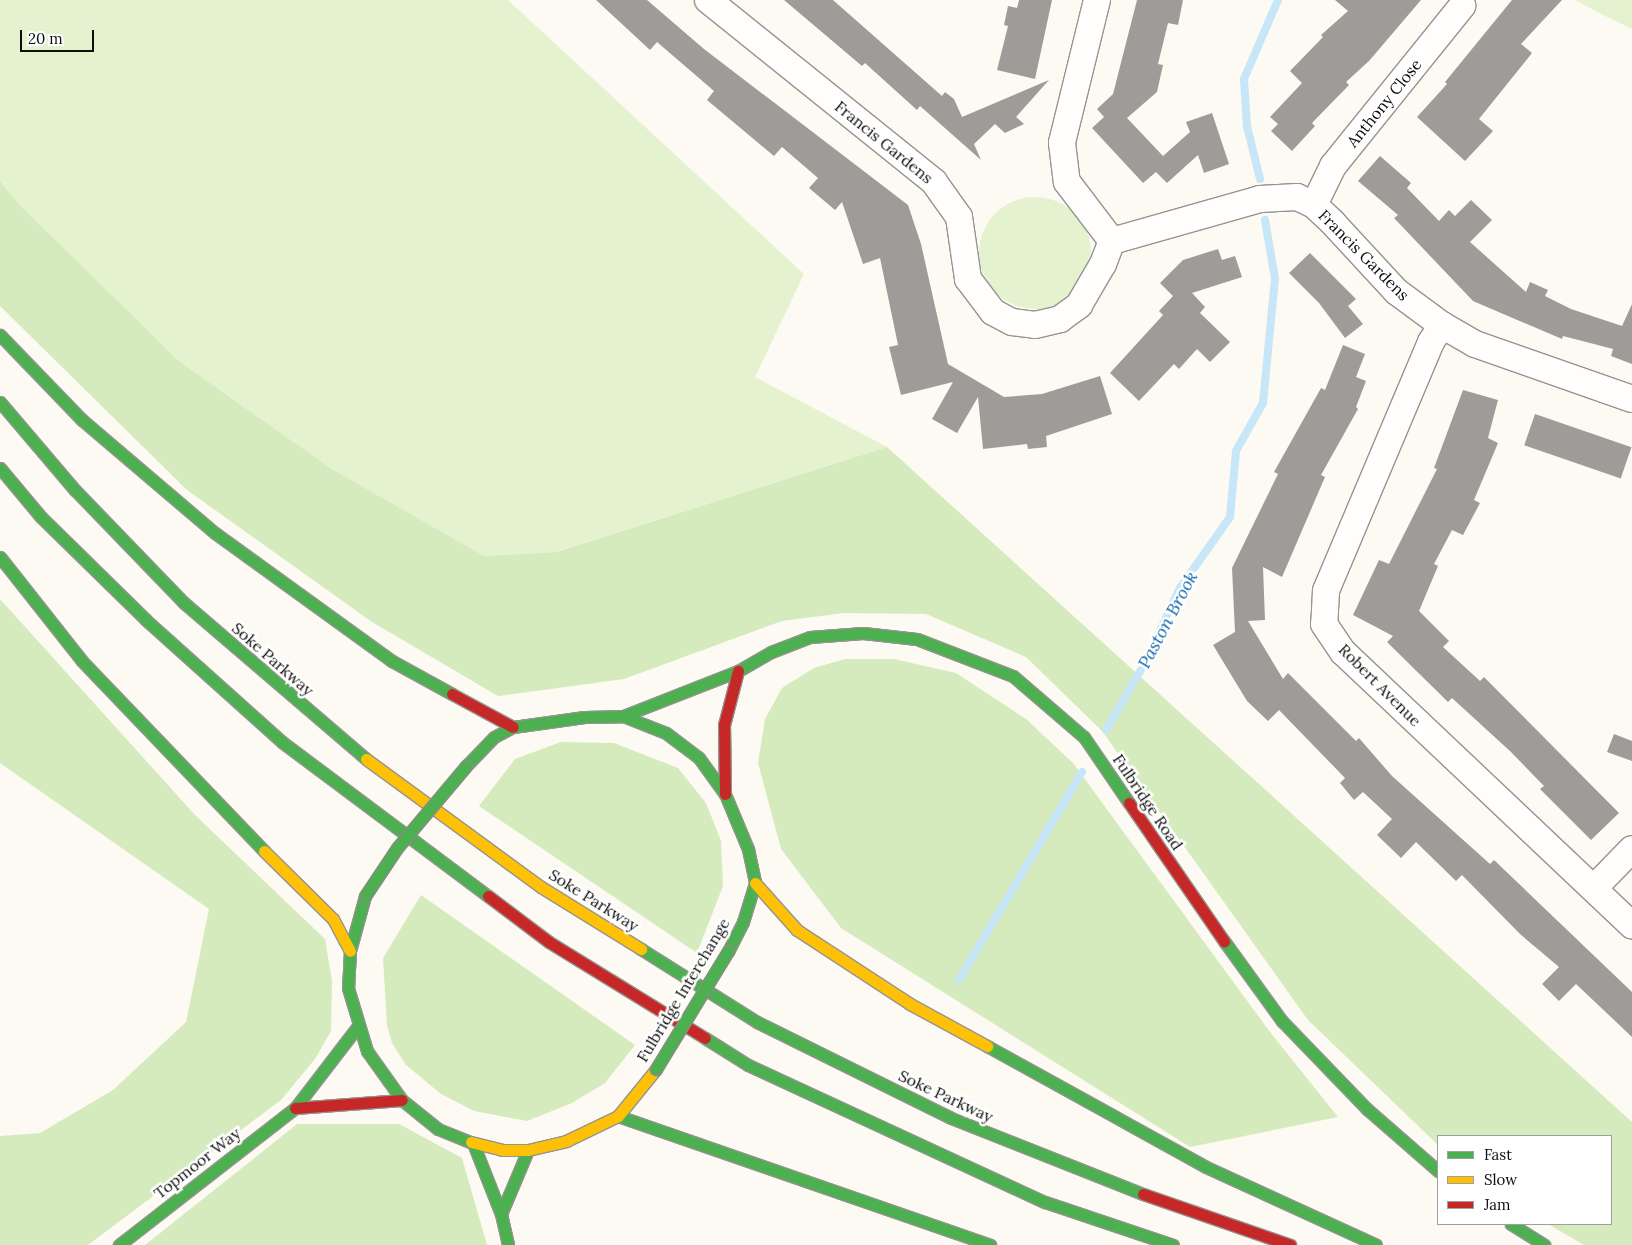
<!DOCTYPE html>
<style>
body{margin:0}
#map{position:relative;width:1632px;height:1245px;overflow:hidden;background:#fcfaf2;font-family:Lora,serif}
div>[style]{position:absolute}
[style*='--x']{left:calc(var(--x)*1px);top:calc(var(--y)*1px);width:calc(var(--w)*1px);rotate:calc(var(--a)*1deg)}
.green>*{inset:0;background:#e5f2d0}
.round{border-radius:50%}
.forest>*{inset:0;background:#d5ebbe}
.stream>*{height:8px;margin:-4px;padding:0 4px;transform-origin:4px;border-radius:4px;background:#c7e6f8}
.building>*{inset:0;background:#9e9c98;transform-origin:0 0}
.roads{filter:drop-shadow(1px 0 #959491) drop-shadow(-1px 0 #959491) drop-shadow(0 1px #959491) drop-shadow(0 -1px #959491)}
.street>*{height:26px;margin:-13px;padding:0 13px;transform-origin:13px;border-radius:13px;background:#fffefd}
.fast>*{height:11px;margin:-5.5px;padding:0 5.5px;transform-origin:5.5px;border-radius:5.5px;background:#4caf50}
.slow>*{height:11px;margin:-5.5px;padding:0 5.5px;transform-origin:5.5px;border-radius:5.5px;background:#ffc107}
.jam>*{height:11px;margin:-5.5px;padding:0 5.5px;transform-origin:5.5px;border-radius:5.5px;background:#c62828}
.bridges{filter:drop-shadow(1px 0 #8c8b87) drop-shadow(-1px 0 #8c8b87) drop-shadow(0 1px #8c8b87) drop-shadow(0 -1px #8c8b87)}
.fast-bridge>*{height:11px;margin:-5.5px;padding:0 5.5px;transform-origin:5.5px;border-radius:5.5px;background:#4caf50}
span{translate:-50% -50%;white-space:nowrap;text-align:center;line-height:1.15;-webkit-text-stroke:5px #fff;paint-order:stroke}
.street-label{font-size:16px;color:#0e0e0e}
.water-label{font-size:18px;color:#0e65a9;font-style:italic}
.legend{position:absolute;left:1437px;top:1135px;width:175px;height:90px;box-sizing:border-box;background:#fff;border:1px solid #9f9f9f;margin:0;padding:6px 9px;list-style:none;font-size:15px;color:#0e0e0e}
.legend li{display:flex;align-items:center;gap:10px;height:25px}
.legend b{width:25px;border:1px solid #9f9f9f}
.scale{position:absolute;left:20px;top:30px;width:74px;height:22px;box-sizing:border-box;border:2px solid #0e0e0e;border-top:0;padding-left:6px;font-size:15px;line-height:18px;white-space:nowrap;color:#0e0e0e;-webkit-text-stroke:4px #fff;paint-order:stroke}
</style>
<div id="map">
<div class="green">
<i style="clip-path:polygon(0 0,508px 0,804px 274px,755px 377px,887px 447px,555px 552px,484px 556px,332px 469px,180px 362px,21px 206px,0 181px)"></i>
<i style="clip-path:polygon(1575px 0,1632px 0,1632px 29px,1603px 15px)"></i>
<i class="round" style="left:979px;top:197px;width:112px;height:112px"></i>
</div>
<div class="forest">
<i style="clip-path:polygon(0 181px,21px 206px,180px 362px,332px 469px,484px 556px,556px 552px,887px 447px,1632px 1122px,1632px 1245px,1584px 1245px,1548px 1224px,1611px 1224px,1611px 1136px,1438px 1136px,1438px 1145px,1308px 1020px,1102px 731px,1026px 657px,926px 614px,844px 613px,782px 621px,624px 679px,498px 696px,372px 622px,187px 490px,0 306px)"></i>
<i style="clip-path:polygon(0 599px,195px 815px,325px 939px,332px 981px,331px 1031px,315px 1059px,281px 1100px,88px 1245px,0 1245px,0 1136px,40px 1133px,113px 1090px,186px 1022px,209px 909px,0 763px)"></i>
<i style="clip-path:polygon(845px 659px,894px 659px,956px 673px,1026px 719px,1073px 763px,1270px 1032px,1338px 1117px,1190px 1147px,841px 928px,781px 849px,758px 763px,765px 719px,782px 688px,814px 668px)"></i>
<i style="clip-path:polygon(561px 742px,614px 743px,678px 768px,706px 803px,721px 841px,723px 886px,697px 953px,479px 806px,515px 759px)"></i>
<i style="clip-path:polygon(421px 895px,635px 1045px,605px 1083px,572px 1103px,527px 1121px,474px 1111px,441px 1094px,406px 1065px,392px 1043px,387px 1025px,383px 958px)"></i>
<i style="clip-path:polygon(297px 1124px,399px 1124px,462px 1158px,487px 1245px,145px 1245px)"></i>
</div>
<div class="stream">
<i style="--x:1260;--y:179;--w:55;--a:-103.8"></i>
<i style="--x:1247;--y:126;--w:47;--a:-93.7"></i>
<i style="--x:1244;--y:79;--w:86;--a:-66.7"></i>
<i style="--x:1106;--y:730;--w:78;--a:-59.8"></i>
<i style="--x:1145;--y:663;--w:83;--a:-65"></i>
<i style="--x:1180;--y:588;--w:87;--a:-54.8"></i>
<i style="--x:1230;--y:517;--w:66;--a:-84.8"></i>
<i style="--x:1236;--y:451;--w:55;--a:-60.6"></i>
<i style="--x:1263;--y:403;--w:125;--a:-84.5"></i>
<i style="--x:1275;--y:279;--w:60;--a:-99.6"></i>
<i style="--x:959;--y:980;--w:242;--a:-59.4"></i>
</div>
<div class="building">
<i style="clip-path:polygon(596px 0,647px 0,704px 49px,908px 205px,921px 244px,948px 364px,1004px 397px,1042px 394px,1100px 376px,1112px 414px,1046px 436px,1047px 447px,1028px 449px,1027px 444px,983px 449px,978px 397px,957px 433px,932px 419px,953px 382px,901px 395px,889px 347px,898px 345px,880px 258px,863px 264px,842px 202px,835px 210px,809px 188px,818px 178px,782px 147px,774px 156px,707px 100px,714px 91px,657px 42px,650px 50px)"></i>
<i style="clip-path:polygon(784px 0,833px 0,942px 96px,945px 92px,954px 99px,962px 117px,1049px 80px,1016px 117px,1024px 124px,1005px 133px,995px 124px,974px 144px,981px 160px,920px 106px,917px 110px,865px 63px,862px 66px)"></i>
<i style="clip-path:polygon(1019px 0,1052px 0,1035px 79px,997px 70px,1008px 26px,1004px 25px,1008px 6px,1017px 8px)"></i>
<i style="clip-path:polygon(1137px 0,1183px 0,1178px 25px,1168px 23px,1158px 64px,1163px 65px,1157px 92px,1127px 118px,1163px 156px,1190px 132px,1186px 122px,1212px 113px,1229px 164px,1204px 173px,1198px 155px,1167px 183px,1156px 172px,1143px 183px,1092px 128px,1104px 117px,1097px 109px,1113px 94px)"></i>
<i style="clip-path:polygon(1335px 0,1421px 0,1369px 61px,1346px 82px,1349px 85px,1312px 123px,1315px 126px,1292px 151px,1271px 131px,1278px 124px,1270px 117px,1302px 83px,1290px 71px,1323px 37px,1321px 35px,1348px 11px)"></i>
<i style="clip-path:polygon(1512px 0,1562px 0,1521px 44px,1532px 53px,1479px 119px,1493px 131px,1465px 161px,1417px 117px,1447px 84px,1445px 82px)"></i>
<i style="clip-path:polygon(1380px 156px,1411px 183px,1407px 188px,1439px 221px,1449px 210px,1455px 216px,1471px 200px,1492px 220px,1470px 242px,1526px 292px,1530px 282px,1548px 290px,1545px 296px,1571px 309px,1622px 326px,1632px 304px,1632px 364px,1611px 356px,1613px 349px,1563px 336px,1562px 339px,1473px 301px,1394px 218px,1398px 215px,1358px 181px)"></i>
<i style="clip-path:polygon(1218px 249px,1222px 260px,1235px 256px,1242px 277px,1192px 293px,1205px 307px,1200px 313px,1230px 342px,1210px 362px,1197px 349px,1179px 369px,1174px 364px,1139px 401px,1110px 373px,1163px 315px,1159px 311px,1173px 296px,1160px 283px,1183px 260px)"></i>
<i style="clip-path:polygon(1310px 253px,1356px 299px,1348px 306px,1363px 324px,1345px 338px,1319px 303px,1289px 273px)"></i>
<i style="clip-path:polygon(1343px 345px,1365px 354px,1356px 377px,1366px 381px,1356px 407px,1358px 409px,1321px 475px,1325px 477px,1282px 577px,1263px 567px,1265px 620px,1248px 621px,1283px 679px,1288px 673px,1356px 741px,1359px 738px,1392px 776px,1490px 864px,1494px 860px,1632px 992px,1632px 1037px,1576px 984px,1559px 1001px,1542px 984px,1559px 967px,1520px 934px,1462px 875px,1456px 881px,1416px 842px,1401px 858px,1377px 835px,1392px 819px,1363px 792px,1354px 800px,1340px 783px,1345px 778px,1279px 710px,1268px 721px,1247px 701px,1213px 645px,1235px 632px,1232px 568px,1278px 474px,1274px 472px,1321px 388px,1325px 390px)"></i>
<i style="clip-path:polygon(1463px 390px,1498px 400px,1488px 438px,1498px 443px,1474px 500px,1480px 503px,1463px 535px,1452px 530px,1434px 564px,1438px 566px,1419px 611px,1449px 641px,1443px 647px,1480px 681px,1484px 677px,1619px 813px,1591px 840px,1540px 789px,1544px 786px,1511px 752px,1452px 698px,1448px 702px,1387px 642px,1393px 636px,1353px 615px,1379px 560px,1389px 564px,1437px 469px,1434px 468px)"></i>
<i style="left:1535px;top:414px;width:102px;height:33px;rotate:19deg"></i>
<i style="clip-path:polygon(1614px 734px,1632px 741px,1632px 761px,1607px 752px)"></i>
</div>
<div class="roads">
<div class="street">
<i style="--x:708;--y:0;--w:290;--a:38.8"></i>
<i style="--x:934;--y:182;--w:43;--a:54.5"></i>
<i style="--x:959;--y:217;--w:63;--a:81.7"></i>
<i style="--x:968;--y:279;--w:41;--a:52.9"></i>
<i style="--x:993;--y:312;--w:21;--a:28"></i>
<i style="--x:1012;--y:322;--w:23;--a:7"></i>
<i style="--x:1035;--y:325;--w:26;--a:-13"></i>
<i style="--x:1060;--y:319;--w:24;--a:-36"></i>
<i style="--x:1079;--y:305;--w:48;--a:-59.7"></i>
<i style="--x:1103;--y:264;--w:25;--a:-69"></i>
<i style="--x:1097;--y:0;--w:147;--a:103.8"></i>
<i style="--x:1062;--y:143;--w:39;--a:83"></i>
<i style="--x:1067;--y:182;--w:74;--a:52.7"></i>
<i style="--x:1314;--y:205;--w:43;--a:-64"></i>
<i style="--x:1333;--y:166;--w:206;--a:-51.1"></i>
<i style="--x:1112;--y:241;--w:154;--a:-15.8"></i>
<i style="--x:1260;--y:199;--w:37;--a:-3"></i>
<i style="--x:1297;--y:197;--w:19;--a:25"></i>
<i style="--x:1314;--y:205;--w:26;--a:43"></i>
<i style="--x:1333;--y:223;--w:94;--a:47.2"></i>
<i style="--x:1397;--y:292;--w:56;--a:36.3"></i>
<i style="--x:1442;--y:325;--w:38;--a:30"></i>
<i style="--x:1475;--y:344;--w:166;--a:19.3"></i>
<i style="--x:1442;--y:325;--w:20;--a:123"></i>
<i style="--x:1431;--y:342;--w:270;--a:112.9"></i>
<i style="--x:1326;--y:591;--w:33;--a:93"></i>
<i style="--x:1324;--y:624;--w:34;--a:56"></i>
<i style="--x:1343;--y:652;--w:398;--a:43.4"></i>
<i style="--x:1594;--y:888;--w:54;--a:-45.7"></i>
</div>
<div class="fast">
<i style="--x:0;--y:335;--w:117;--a:46"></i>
<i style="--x:81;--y:419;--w:176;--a:40.4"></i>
<i style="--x:215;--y:533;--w:218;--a:35.9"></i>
<i style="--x:392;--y:661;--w:68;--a:28.8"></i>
<i style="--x:0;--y:402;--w:116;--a:49.6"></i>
<i style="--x:75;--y:490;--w:156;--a:46"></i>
<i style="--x:183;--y:602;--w:241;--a:40.6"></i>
<i style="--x:0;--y:468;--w:64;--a:50.1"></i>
<i style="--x:41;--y:517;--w:147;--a:44.4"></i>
<i style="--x:146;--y:620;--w:183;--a:41.9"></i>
<i style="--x:282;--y:742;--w:257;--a:36.8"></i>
<i style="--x:0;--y:557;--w:132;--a:51.7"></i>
<i style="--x:82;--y:661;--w:263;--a:46.2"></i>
<i style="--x:623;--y:716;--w:123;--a:-21.4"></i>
<i style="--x:738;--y:671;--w:38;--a:-30"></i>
<i style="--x:771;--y:652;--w:42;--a:-21"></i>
<i style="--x:810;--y:637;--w:53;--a:-4.3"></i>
<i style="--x:863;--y:633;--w:54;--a:6.3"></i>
<i style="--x:917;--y:639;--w:103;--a:21.1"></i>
<i style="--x:1013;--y:676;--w:94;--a:40.7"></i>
<i style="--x:1084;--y:737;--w:80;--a:55.7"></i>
<i style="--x:466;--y:766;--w:40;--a:-46"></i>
<i style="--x:494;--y:737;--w:21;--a:-28"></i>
<i style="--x:513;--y:727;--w:72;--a:-8"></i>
<i style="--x:584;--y:717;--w:39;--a:-1"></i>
<i style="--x:623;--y:716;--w:46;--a:21.6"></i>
<i style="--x:666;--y:733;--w:41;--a:37.1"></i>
<i style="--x:699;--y:758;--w:44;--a:54.2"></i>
<i style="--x:725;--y:794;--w:60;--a:67.3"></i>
<i style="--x:748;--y:849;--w:35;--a:78"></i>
<i style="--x:755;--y:883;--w:41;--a:107.1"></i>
<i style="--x:743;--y:922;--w:33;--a:117"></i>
<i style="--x:365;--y:896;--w:57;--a:105.3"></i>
<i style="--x:350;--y:951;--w:37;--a:93"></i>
<i style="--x:348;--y:988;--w:66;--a:73.2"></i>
<i style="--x:367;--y:1051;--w:60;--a:54.5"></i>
<i style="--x:402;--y:1100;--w:46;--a:38.9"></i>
<i style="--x:438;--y:1129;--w:35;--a:22"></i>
<i style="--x:1224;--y:941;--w:99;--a:54.1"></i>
<i style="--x:1282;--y:1021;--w:122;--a:46"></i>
<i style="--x:1367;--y:1109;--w:94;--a:41.1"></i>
<i style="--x:641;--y:949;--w:137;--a:32.2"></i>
<i style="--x:757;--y:1022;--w:216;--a:26.3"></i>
<i style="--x:951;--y:1118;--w:206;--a:21.6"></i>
<i style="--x:705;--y:1038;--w:51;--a:32.1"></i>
<i style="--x:748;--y:1065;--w:327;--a:24.8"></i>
<i style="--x:1045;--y:1202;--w:135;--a:18.6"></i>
<i style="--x:987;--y:1046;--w:250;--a:28.9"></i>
<i style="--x:1206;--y:1167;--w:187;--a:24.6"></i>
<i style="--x:618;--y:1116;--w:394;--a:19.1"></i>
<i style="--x:473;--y:1143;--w:76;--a:68.5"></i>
<i style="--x:501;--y:1214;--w:32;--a:77"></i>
<i style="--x:501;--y:1214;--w:69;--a:-67.1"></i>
<i style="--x:1511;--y:1224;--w:39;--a:32"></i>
<i style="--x:119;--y:1245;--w:223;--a:-37.9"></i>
<i style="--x:295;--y:1108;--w:103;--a:-52.5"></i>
</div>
<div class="slow">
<i style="--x:366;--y:759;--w:217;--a:36.2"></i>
<i style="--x:541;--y:887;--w:118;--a:31.8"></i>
<i style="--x:264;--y:851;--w:97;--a:44.6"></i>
<i style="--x:333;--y:919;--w:36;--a:62"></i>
<i style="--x:755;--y:883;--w:63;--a:48.2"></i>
<i style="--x:797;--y:930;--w:135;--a:33.2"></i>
<i style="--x:910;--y:1004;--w:88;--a:28.6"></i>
<i style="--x:471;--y:1142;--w:32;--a:14"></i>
<i style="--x:502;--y:1150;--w:26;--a:0"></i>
<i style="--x:528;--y:1150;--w:39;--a:-13"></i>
<i style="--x:566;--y:1141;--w:58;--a:-25.7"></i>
<i style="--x:618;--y:1116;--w:60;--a:-51"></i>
</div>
<div class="jam">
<i style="--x:452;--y:694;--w:69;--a:28.4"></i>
<i style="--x:725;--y:794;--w:69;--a:-90.8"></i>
<i style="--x:724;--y:725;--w:56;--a:-75.5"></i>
<i style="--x:1129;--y:803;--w:168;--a:55.5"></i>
<i style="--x:488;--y:896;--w:76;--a:37"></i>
<i style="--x:549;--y:942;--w:183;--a:31.6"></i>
<i style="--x:295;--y:1108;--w:107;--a:-4.3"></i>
<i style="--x:1143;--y:1194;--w:156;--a:19.1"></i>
</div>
</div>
<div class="bridges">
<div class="fast-bridge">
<i style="--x:365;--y:896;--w:58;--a:-56.3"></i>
<i style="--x:397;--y:848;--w:107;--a:-49.9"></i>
<i style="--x:656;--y:1069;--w:138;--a:-58.6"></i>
</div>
</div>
<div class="street-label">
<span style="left:1384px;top:103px;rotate:-51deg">Anthony Close</span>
<span style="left:884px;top:142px;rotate:39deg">Francis Gardens</span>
<span style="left:1364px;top:255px;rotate:45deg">Francis Gardens</span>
<span style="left:273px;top:659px;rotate:41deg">Soke Parkway</span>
<span style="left:1380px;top:685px;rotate:45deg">Robert Avenue</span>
<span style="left:1148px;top:802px;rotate:56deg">Fulbridge Road</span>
<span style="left:594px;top:900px;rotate:32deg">Soke Parkway</span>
<span style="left:683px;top:990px;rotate:-59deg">Fulbridge Interchange</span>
<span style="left:946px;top:1096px;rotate:25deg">Soke Parkway</span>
<span style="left:197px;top:1163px;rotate:-38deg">Topmoor Way</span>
</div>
<div class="water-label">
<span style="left:1168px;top:620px;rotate:-62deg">Paston Brook</span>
</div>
<ul class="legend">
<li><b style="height:6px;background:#4caf50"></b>Fast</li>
<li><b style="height:6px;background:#ffc107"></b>Slow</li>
<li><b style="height:6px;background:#c62828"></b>Jam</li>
</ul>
<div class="scale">20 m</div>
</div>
